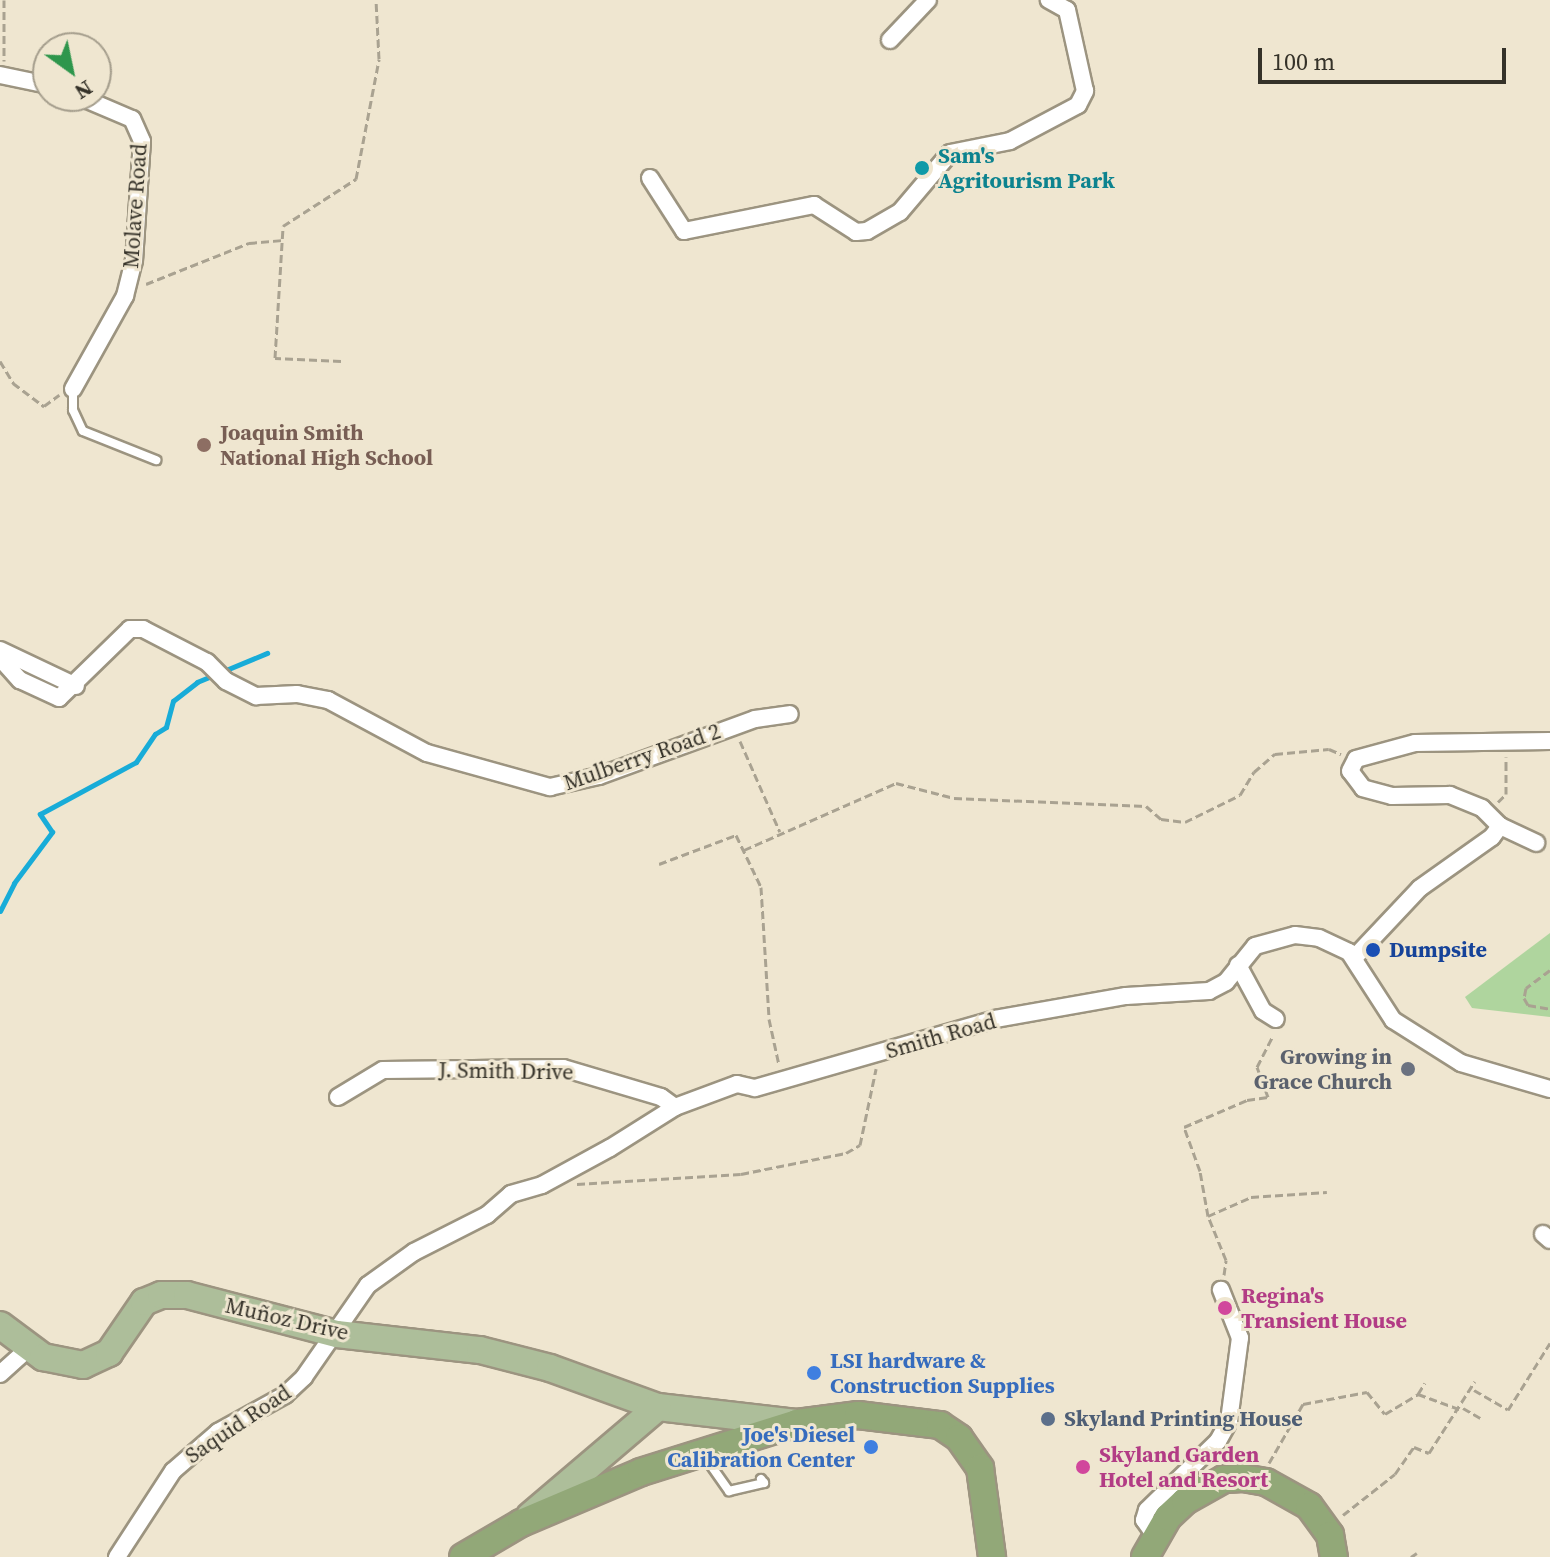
<!DOCTYPE html>
<meta charset="utf-8">
<style>
body{margin:0}
#map{position:relative;width:1550px;height:1557px;overflow:hidden;background:#efe6d0;font-family:"Source Serif 4",serif}
div>[style]{position:absolute}
[style*='--x']{left:calc(var(--x)*1px);top:calc(var(--y)*1px);width:calc(var(--w)*1px);rotate:calc(var(--a)*1deg)}
.green>*{inset:0;background:#afd59e}
.stream>*{height:5px;margin:-2.5px;padding:0 2.5px;transform-origin:2.5px;border-radius:2.5px;background:#18acd8}
.path>*{height:3px;margin-top:-1.5px;transform-origin:0;background:repeating-linear-gradient(90deg,#a9a291 0 8px,transparent 0 12px)}
.roads{filter:drop-shadow(2px 0 #9c9480) drop-shadow(-2px 0 #9c9480) drop-shadow(0 2px #9c9480) drop-shadow(0 -2px #9c9480)}
.service>*{height:8px;margin:-4px;padding:0 4px;transform-origin:4px;border-radius:4px;background:#fff}
.minor>*{height:16px;margin:-8px;padding:0 8px;transform-origin:8px;border-radius:8px;background:#fff}
.primary>*{height:26px;margin:-13px;padding:0 13px;transform-origin:13px;border-radius:13px;background:#adbe9a}
.trunk>*{height:26px;margin:-13px;padding:0 13px;transform-origin:13px;border-radius:13px;background:#92a878}
.dots>*{width:22px;height:22px;translate:-50% -50%;box-sizing:border-box;border:4px solid #efe6d0;border-radius:50%}
span{translate:-50% -50%;white-space:nowrap;text-align:center;line-height:1.15;-webkit-text-stroke:6px #efe6d0;paint-order:stroke}
.culture-label{font-size:22px;color:#0d838f;font-weight:700}
.left{translate:0 -50%;text-align:left}
.street-label{font-size:22px;color:#353229}
.education-label{font-size:22px;color:#785e54;font-weight:700}
.transit-label{font-size:22px;color:#164399;font-weight:700}
.worship-label{font-size:22px;color:#5b616d;font-weight:700}
.right{translate:-100% -50%;text-align:right}
.hotel-label{font-size:22px;color:#b23c85;font-weight:700}
.shop-label{font-size:22px;color:#366cbe;font-weight:700}
.service-label{font-size:22px;color:#4e5e75;font-weight:700}
.north{position:absolute;left:32px;top:32px;width:80px;height:80px;box-sizing:border-box;background:#efe6d0;border:2px solid #a59e8d;border-radius:50%;rotate:147deg;font-size:22px;font-weight:700;line-height:32px;text-align:center;color:#353229}
.north::after{content:'';display:block;margin:auto;width:28px;height:36px;background:#2e964c;clip-path:polygon(50% 0,100% 100%,50% 72%,0 100%)}
.scale{position:absolute;left:1258px;top:48px;width:248px;height:36px;box-sizing:border-box;border:4px solid #353229;border-top:0;padding-left:10px;font-size:24px;line-height:28px;white-space:nowrap;color:#353229;-webkit-text-stroke:6px #efe6d0;paint-order:stroke}
</style>
<div id="map">
<div class="green">
<i style="clip-path:polygon(1550px 933px,1550px 1017px,1472px 1008px,1465px 997px)"></i>
</div>
<div class="stream">
<i style="--x:0;--y:911;--w:31;--a:-63"></i>
<i style="--x:14;--y:883;--w:64;--a:-53.3"></i>
<i style="--x:52;--y:832;--w:22;--a:-124"></i>
<i style="--x:40;--y:814;--w:109;--a:-28.4"></i>
<i style="--x:136;--y:762;--w:34;--a:-56"></i>
<i style="--x:155;--y:734;--w:13;--a:-32"></i>
<i style="--x:166;--y:727;--w:27;--a:-75"></i>
<i style="--x:173;--y:701;--w:31;--a:-38"></i>
<i style="--x:197;--y:682;--w:76;--a:-22.5"></i>
</div>
<div class="path">
<i style="--x:4;--y:0;--w:61;--a:90"></i>
<i style="--x:146;--y:284;--w:111;--a:-21.7"></i>
<i style="--x:249;--y:243;--w:33;--a:-5"></i>
<i style="--x:0;--y:361;--w:26;--a:59"></i>
<i style="--x:13;--y:383;--w:39;--a:37"></i>
<i style="--x:44;--y:406;--w:19;--a:-36"></i>
<i style="--x:341;--y:361;--w:66;--a:-177.4"></i>
<i style="--x:275;--y:358;--w:132;--a:-86.5"></i>
<i style="--x:283;--y:226;--w:87;--a:-32.8"></i>
<i style="--x:356;--y:179;--w:122;--a:-79.1"></i>
<i style="--x:379;--y:59;--w:59;--a:-92.9"></i>
<i style="--x:740;--y:741;--w:99;--a:66.3"></i>
<i style="--x:1498;--y:802;--w:11;--a:-45"></i>
<i style="--x:1506;--y:794;--w:37;--a:-90"></i>
<i style="--x:744;--y:850;--w:166;--a:-23.8"></i>
<i style="--x:896;--y:783;--w:60;--a:14.5"></i>
<i style="--x:954;--y:798;--w:192;--a:2.4"></i>
<i style="--x:1146;--y:806;--w:20;--a:41"></i>
<i style="--x:1161;--y:819;--w:24;--a:7"></i>
<i style="--x:1185;--y:822;--w:61;--a:-26.1"></i>
<i style="--x:1240;--y:795;--w:27;--a:-59"></i>
<i style="--x:1254;--y:772;--w:28;--a:-41"></i>
<i style="--x:1275;--y:754;--w:54;--a:-5.3"></i>
<i style="--x:1329;--y:749;--w:13;--a:23"></i>
<i style="--x:659;--y:864;--w:82;--a:-20.6"></i>
<i style="--x:736;--y:835;--w:58;--a:64.3"></i>
<i style="--x:761;--y:887;--w:132;--a:86.5"></i>
<i style="--x:769;--y:1019;--w:47;--a:77.7"></i>
<i style="--x:1550;--y:970;--w:30;--a:143"></i>
<i style="--x:1526;--y:988;--w:10;--a:101"></i>
<i style="--x:1524;--y:998;--w:8;--a:60"></i>
<i style="--x:1528;--y:1005;--w:22;--a:10"></i>
<i style="--x:577;--y:1184;--w:164;--a:-3.5"></i>
<i style="--x:741;--y:1174;--w:107;--a:-11.3"></i>
<i style="--x:846;--y:1153;--w:16;--a:-30"></i>
<i style="--x:860;--y:1145;--w:78;--a:-78.1"></i>
<i style="--x:1208;--y:1216;--w:47;--a:-23.8"></i>
<i style="--x:1251;--y:1197;--w:76;--a:-3.8"></i>
<i style="--x:1224;--y:1275;--w:15;--a:-82"></i>
<i style="--x:1226;--y:1260;--w:48;--a:-112.2"></i>
<i style="--x:1208;--y:1216;--w:46;--a:-100.1"></i>
<i style="--x:1200;--y:1171;--w:47;--a:-110"></i>
<i style="--x:1184;--y:1127;--w:69;--a:-23.2"></i>
<i style="--x:1247;--y:1100;--w:21;--a:-8"></i>
<i style="--x:1268;--y:1097;--w:32;--a:-110"></i>
<i style="--x:1257;--y:1067;--w:35;--a:-63"></i>
<i style="--x:1474;--y:1390;--w:39;--a:30"></i>
<i style="--x:1508;--y:1410;--w:79;--a:-57.9"></i>
<i style="--x:1418;--y:1394;--w:44;--a:20.1"></i>
<i style="--x:1463;--y:1408;--w:20;--a:30"></i>
<i style="--x:1269;--y:1463;--w:68;--a:-60"></i>
<i style="--x:1303;--y:1404;--w:65;--a:-10.6"></i>
<i style="--x:1367;--y:1392;--w:28;--a:51"></i>
<i style="--x:1385;--y:1414;--w:39;--a:-31"></i>
<i style="--x:1418;--y:1394;--w:13;--a:-58"></i>
<i style="--x:1343;--y:1515;--w:66;--a:-38.3"></i>
<i style="--x:1395;--y:1474;--w:33;--a:-55"></i>
<i style="--x:1414;--y:1447;--w:16;--a:22"></i>
<i style="--x:1429;--y:1453;--w:85;--a:-57.4"></i>
<i style="--x:1411;--y:1557;--w:7;--a:-34"></i>
</div>
<div class="roads">
<div class="service">
<i style="--x:73;--y:389;--w:21;--a:90"></i>
<i style="--x:73;--y:410;--w:23;--a:65"></i>
<i style="--x:83;--y:431;--w:79;--a:21.7"></i>
<i style="--x:738;--y:1446;--w:19;--a:55"></i>
<i style="--x:705;--y:1457;--w:42;--a:54.8"></i>
<i style="--x:729;--y:1491;--w:36;--a:-13"></i>
<i style="--x:764;--y:1483;--w:5;--a:-127"></i>
</div>
<div class="minor">
<i style="--x:890;--y:40;--w:55;--a:-46.5"></i>
<i style="--x:0;--y:75;--w:49;--a:11.8"></i>
<i style="--x:650;--y:178;--w:63;--a:57.3"></i>
<i style="--x:684;--y:231;--w:133;--a:-11.3"></i>
<i style="--x:814;--y:205;--w:50;--a:32.7"></i>
<i style="--x:856;--y:232;--w:11;--a:-5"></i>
<i style="--x:867;--y:231;--w:38;--a:-30"></i>
<i style="--x:900;--y:212;--w:77;--a:-49.7"></i>
<i style="--x:950;--y:153;--w:61;--a:-11.3"></i>
<i style="--x:1010;--y:141;--w:77;--a:-27.9"></i>
<i style="--x:1078;--y:105;--w:16;--a:-63"></i>
<i style="--x:1085;--y:91;--w:83;--a:-102.5"></i>
<i style="--x:1067;--y:10;--w:21;--a:-151"></i>
<i style="--x:73;--y:389;--w:107;--a:-60.8"></i>
<i style="--x:125;--y:296;--w:36;--a:-76"></i>
<i style="--x:134;--y:261;--w:120;--a:-86.2"></i>
<i style="--x:142;--y:141;--w:24;--a:-114"></i>
<i style="--x:132;--y:119;--w:59;--a:-156.9"></i>
<i style="--x:0;--y:650;--w:84;--a:25.3"></i>
<i style="--x:0;--y:658;--w:30;--a:48"></i>
<i style="--x:20;--y:680;--w:43;--a:24.8"></i>
<i style="--x:59;--y:698;--w:99;--a:-44.2"></i>
<i style="--x:130;--y:629;--w:13;--a:0"></i>
<i style="--x:143;--y:629;--w:72;--a:27.3"></i>
<i style="--x:207;--y:662;--w:27;--a:45"></i>
<i style="--x:226;--y:681;--w:34;--a:27"></i>
<i style="--x:256;--y:696;--w:41;--a:-2.8"></i>
<i style="--x:297;--y:694;--w:32;--a:11"></i>
<i style="--x:328;--y:700;--w:112;--a:28.2"></i>
<i style="--x:427;--y:753;--w:128;--a:15.5"></i>
<i style="--x:550;--y:787;--w:50;--a:-12.7"></i>
<i style="--x:599;--y:776;--w:166;--a:-20.1"></i>
<i style="--x:755;--y:719;--w:35;--a:-8"></i>
<i style="--x:1500;--y:826;--w:40;--a:25"></i>
<i style="--x:1354;--y:958;--w:96;--a:-46.7"></i>
<i style="--x:1420;--y:888;--w:88;--a:-35.3"></i>
<i style="--x:1492;--y:837;--w:14;--a:-54"></i>
<i style="--x:1500;--y:826;--w:25;--a:-135"></i>
<i style="--x:1482;--y:808;--w:35;--a:-158"></i>
<i style="--x:1450;--y:795;--w:58;--a:179"></i>
<i style="--x:1392;--y:796;--w:30;--a:-165"></i>
<i style="--x:1363;--y:788;--w:21;--a:-127"></i>
<i style="--x:1350;--y:771;--w:13;--a:-63"></i>
<i style="--x:1356;--y:759;--w:61;--a:-15.2"></i>
<i style="--x:1415;--y:743;--w:135;--a:-0.8"></i>
<i style="--x:1238;--y:965;--w:52;--a:61.5"></i>
<i style="--x:1263;--y:1011;--w:15;--a:32"></i>
<i style="--x:338;--y:1097;--w:52;--a:-31"></i>
<i style="--x:383;--y:1070;--w:180;--a:-0.6"></i>
<i style="--x:563;--y:1068;--w:102;--a:16.5"></i>
<i style="--x:661;--y:1097;--w:17;--a:36"></i>
<i style="--x:1543;--y:1234;--w:9;--a:41"></i>
<i style="--x:0;--y:1374;--w:38;--a:-42"></i>
<i style="--x:1156;--y:1537;--w:21;--a:-125"></i>
<i style="--x:1144;--y:1520;--w:10;--a:-73"></i>
<i style="--x:1147;--y:1510;--w:99;--a:-44.2"></i>
<i style="--x:1218;--y:1441;--w:23;--a:-61"></i>
<i style="--x:1229;--y:1421;--w:84;--a:-82.5"></i>
<i style="--x:1240;--y:1338;--w:52;--a:-111.6"></i>
<i style="--x:117;--y:1557;--w:103;--a:-56.9"></i>
<i style="--x:173;--y:1471;--w:60;--a:-40.9"></i>
<i style="--x:218;--y:1432;--w:77;--a:-28.9"></i>
<i style="--x:285;--y:1395;--w:26;--a:-43"></i>
<i style="--x:304;--y:1377;--w:112;--a:-55.2"></i>
<i style="--x:368;--y:1285;--w:57;--a:-35.7"></i>
<i style="--x:414;--y:1252;--w:82;--a:-26.9"></i>
<i style="--x:487;--y:1215;--w:32;--a:-41"></i>
<i style="--x:511;--y:1194;--w:32;--a:-16"></i>
<i style="--x:542;--y:1185;--w:77;--a:-28.6"></i>
<i style="--x:610;--y:1148;--w:77;--a:-32.2"></i>
<i style="--x:675;--y:1107;--w:66;--a:-20.4"></i>
<i style="--x:737;--y:1084;--w:18;--a:13"></i>
<i style="--x:755;--y:1088;--w:250;--a:-16"></i>
<i style="--x:995;--y:1019;--w:133;--a:-10"></i>
<i style="--x:1126;--y:996;--w:83;--a:-3.4"></i>
<i style="--x:1209;--y:991;--w:19;--a:-28"></i>
<i style="--x:1226;--y:982;--w:46;--a:-51.1"></i>
<i style="--x:1255;--y:946;--w:41;--a:-15.4"></i>
<i style="--x:1295;--y:935;--w:24;--a:7"></i>
<i style="--x:1319;--y:938;--w:33;--a:25"></i>
<i style="--x:1349;--y:952;--w:81;--a:57.1"></i>
<i style="--x:1393;--y:1020;--w:80;--a:32.3"></i>
<i style="--x:1461;--y:1063;--w:93;--a:16.3"></i>
</div>
<div class="primary">
<i style="--x:0;--y:1325;--w:54;--a:36.7"></i>
<i style="--x:43;--y:1357;--w:41;--a:11.3"></i>
<i style="--x:83;--y:1365;--w:29;--a:-25"></i>
<i style="--x:109;--y:1353;--w:62;--a:-55.5"></i>
<i style="--x:144;--y:1302;--w:18;--a:-22"></i>
<i style="--x:161;--y:1295;--w:26;--a:0"></i>
<i style="--x:187;--y:1295;--w:155;--a:14.6"></i>
<i style="--x:337;--y:1334;--w:144;--a:6.4"></i>
<i style="--x:480;--y:1350;--w:72;--a:14.4"></i>
<i style="--x:550;--y:1368;--w:115;--a:19.9"></i>
<i style="--x:658;--y:1407;--w:139;--a:6.6"></i>
<i style="--x:530;--y:1516;--w:168;--a:-40.4"></i>
</div>
<div class="trunk">
<i style="--x:463;--y:1557;--w:67;--a:-30.4"></i>
<i style="--x:521;--y:1523;--w:130;--a:-23"></i>
<i style="--x:641;--y:1472;--w:164;--a:-17.4"></i>
<i style="--x:797;--y:1423;--w:62;--a:-7.5"></i>
<i style="--x:858;--y:1415;--w:83;--a:7"></i>
<i style="--x:940;--y:1425;--w:23;--a:34"></i>
<i style="--x:959;--y:1438;--w:37;--a:55"></i>
<i style="--x:980;--y:1468;--w:90;--a:82.3"></i>
<i style="--x:1145;--y:1557;--w:46;--a:-60.1"></i>
<i style="--x:1168;--y:1517;--w:23;--a:-43"></i>
<i style="--x:1185;--y:1501;--w:45;--a:-29.4"></i>
<i style="--x:1224;--y:1479;--w:19;--a:-3"></i>
<i style="--x:1243;--y:1478;--w:23;--a:10"></i>
<i style="--x:1266;--y:1482;--w:49;--a:29.2"></i>
<i style="--x:1309;--y:1506;--w:36;--a:54"></i>
<i style="--x:1330;--y:1535;--w:22;--a:80"></i>
</div>
</div>
<div class="dots">
<i style="left:922px;top:168px;background:#0f9aa8"></i>
<i style="left:204px;top:445px;background:#8d6e63"></i>
<i style="left:1373px;top:950px;background:#1a4fb4"></i>
<i style="left:1408px;top:1069px;background:#6b7280"></i>
<i style="left:1225px;top:1308px;background:#d1479c"></i>
<i style="left:814px;top:1373px;background:#3f7fe0"></i>
<i style="left:1048px;top:1419px;background:#5c6f8a"></i>
<i style="left:871px;top:1447px;background:#3f7fe0"></i>
<i style="left:1083px;top:1467px;background:#d1479c"></i>
</div>
<div class="culture-label">
<span class="left" style="left:938px;top:168px">Sam's<br>Agritourism Park</span>
</div>
<div class="street-label">
<span style="left:135px;top:206px;rotate:-86deg">Molave Road</span>
<span style="left:642px;top:757px;rotate:-19deg">Mulberry Road 2</span>
<span style="left:941px;top:1036px;rotate:-16deg">Smith Road</span>
<span style="left:506px;top:1071px;rotate:1deg">J. Smith Drive</span>
<span style="left:287px;top:1319px;rotate:13deg">Muñoz Drive</span>
<span style="left:238px;top:1424px;rotate:-34deg">Saquid Road</span>
</div>
<div class="education-label">
<span class="left" style="left:220px;top:445px">Joaquin Smith<br>National High School</span>
</div>
<div class="transit-label">
<span class="left" style="left:1389px;top:950px">Dumpsite</span>
</div>
<div class="worship-label">
<span class="right" style="left:1392px;top:1069px">Growing in<br>Grace Church</span>
</div>
<div class="hotel-label">
<span class="left" style="left:1241px;top:1308px">Regina's<br>Transient House</span>
<span class="left" style="left:1099px;top:1467px">Skyland Garden<br>Hotel and Resort</span>
</div>
<div class="shop-label">
<span class="left" style="left:830px;top:1373px">LSI hardware &amp;<br>Construction Supplies</span>
<span class="right" style="left:855px;top:1447px">Joe's Diesel<br>Calibration Center</span>
</div>
<div class="service-label">
<span class="left" style="left:1064px;top:1419px">Skyland Printing House</span>
</div>
<div class="north">N</div>
<div class="scale">100 m</div>
</div>
